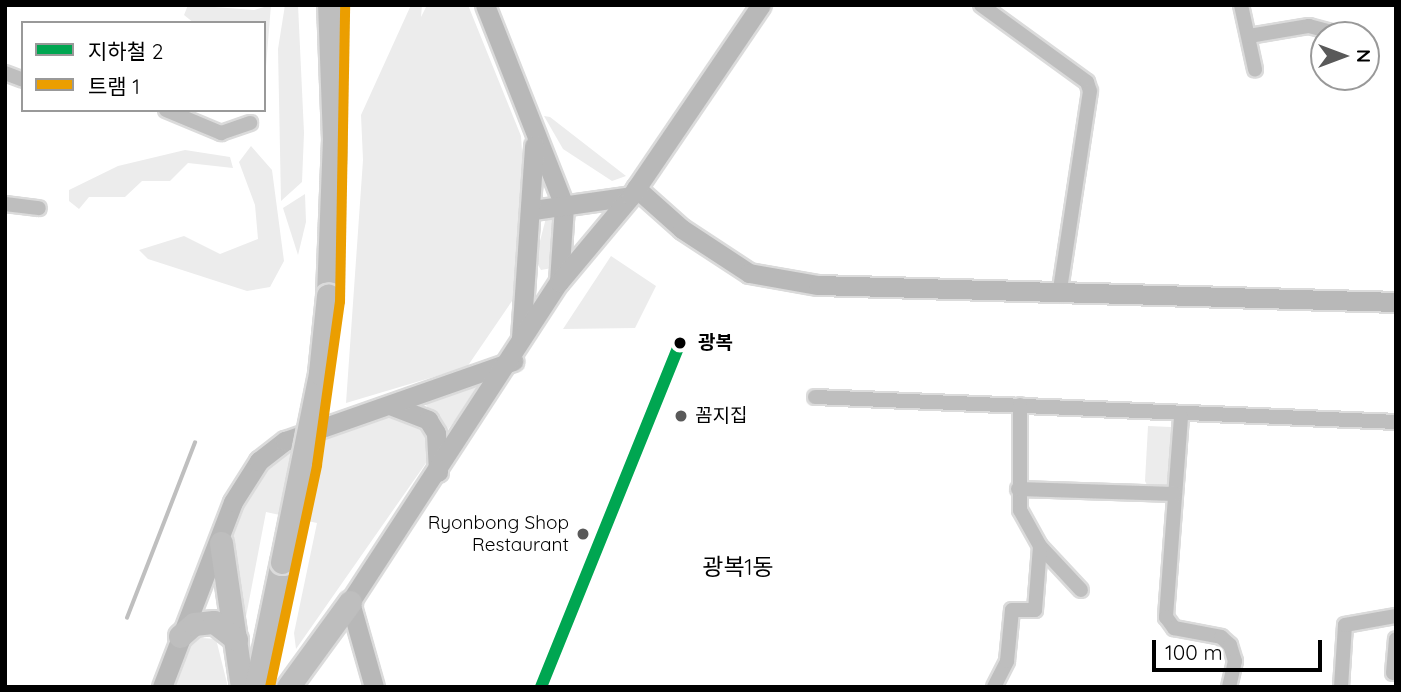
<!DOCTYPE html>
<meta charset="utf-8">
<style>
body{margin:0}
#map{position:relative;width:1401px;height:692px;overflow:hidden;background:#fff;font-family:Quicksand,"Noto Sans KR",sans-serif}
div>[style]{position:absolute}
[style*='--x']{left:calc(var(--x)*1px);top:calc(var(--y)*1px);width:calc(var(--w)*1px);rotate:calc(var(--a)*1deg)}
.green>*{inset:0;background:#ececec}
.stream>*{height:3.5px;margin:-1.75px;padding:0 1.75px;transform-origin:1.75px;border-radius:1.75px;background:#bfbfbf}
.roads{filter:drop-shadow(2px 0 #dbdbdb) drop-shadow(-2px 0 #dbdbdb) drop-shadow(0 2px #dbdbdb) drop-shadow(0 -2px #dbdbdb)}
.minor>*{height:14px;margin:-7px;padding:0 7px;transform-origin:7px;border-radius:7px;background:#bebebe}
.secondary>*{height:19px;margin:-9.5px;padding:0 9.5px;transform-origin:9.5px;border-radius:9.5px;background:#b8b8b8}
.trunk>*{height:23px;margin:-11.5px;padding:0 11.5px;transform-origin:11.5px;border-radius:11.5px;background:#bebebe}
.bridges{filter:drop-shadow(2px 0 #dbdbdb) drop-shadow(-2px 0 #dbdbdb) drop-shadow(0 2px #dbdbdb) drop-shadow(0 -2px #dbdbdb)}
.trunk-bridge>*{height:23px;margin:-11.5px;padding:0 11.5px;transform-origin:11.5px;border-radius:11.5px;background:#bebebe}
.tram-1>*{height:10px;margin:-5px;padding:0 5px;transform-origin:5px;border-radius:5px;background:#eb9e00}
.metro-1>*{height:12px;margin:-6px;padding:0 6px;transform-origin:6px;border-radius:6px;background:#00a651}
.dots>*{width:19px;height:19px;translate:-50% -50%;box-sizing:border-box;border:4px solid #fff;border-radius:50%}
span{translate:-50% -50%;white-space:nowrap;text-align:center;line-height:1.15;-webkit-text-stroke:5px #fff;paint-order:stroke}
.stop-label{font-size:19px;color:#000;font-weight:700}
.left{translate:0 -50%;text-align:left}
.poi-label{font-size:19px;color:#000}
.right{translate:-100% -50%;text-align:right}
.quarter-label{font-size:23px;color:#000}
.frame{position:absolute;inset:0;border:7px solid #000;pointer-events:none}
.legend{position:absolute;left:21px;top:21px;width:245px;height:91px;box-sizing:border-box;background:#fff;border:2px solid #999;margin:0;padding:9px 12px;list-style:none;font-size:21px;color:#000}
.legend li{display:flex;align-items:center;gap:14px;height:35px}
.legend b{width:35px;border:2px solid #999}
.north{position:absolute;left:1310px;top:21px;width:70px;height:70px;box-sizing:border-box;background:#fff;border:2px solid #999;border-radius:50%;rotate:90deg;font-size:19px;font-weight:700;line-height:28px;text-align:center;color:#000}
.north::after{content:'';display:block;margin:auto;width:24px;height:32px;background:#595959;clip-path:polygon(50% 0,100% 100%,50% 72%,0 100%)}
.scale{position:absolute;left:1152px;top:640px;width:170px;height:32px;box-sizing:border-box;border:4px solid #000;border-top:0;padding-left:9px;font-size:21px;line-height:24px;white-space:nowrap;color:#000;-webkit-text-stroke:5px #fff;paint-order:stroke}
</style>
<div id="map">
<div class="green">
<i style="clip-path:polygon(188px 5px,254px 10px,271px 5px,264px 91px,264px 23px,194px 23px,184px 15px)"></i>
<i style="clip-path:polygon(285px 5px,298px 5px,304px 133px,302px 182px,281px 201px,278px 49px)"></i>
<i style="clip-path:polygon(411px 5px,422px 5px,421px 17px,427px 5px,468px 5px,521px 136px,526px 214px,512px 301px,467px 367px,346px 403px,363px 160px,361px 115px)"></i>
<i style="clip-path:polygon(544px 116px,550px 117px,626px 176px,612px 181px,563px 149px)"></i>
<i style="clip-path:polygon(251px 146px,272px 170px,284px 261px,270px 287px,247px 291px,148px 259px,139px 250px,184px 236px,220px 254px,258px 239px,255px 205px,239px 162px)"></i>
<i style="clip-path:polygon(185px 150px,230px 157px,233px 168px,188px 163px,170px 181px,142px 181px,125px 197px,89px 197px,79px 209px,69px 201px,69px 190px,118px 166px)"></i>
<i style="clip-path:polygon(305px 194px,306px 222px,298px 255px,283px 208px)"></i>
<i style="clip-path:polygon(554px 214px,552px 268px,541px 270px,535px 260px,546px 218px)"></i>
<i style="clip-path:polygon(611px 256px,656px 286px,635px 328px,563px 329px)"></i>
<i style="clip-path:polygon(470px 384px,477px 388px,474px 396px,446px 432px,423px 401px)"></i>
<i style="clip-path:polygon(392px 410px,422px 421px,432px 449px,426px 463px,296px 649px,294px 633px,317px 523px,266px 512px,244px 627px,230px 537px,247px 487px,280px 452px)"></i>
<i style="clip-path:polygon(1148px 426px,1171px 427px,1168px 488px,1148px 487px,1145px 481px)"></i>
<i style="clip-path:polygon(188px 637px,216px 639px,228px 687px,170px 687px)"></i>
</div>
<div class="stream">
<i style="--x:127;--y:618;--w:188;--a:-68.8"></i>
</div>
<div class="roads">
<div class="minor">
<i style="--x:981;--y:5;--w:131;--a:36"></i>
<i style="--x:1087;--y:82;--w:9;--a:72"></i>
<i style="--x:1090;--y:91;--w:206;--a:98.6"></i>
<i style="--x:1241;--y:5;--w:66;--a:77.7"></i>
<i style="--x:1249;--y:36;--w:61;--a:-9.5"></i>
<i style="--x:1309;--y:26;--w:30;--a:15"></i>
<i style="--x:5;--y:73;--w:19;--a:21"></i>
<i style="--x:166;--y:110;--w:60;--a:22.7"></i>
<i style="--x:221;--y:133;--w:31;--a:-19"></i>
<i style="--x:5;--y:204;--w:34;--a:7"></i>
<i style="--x:815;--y:397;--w:582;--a:2.46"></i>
<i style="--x:1020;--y:405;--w:105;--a:90"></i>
<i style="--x:1020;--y:510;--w:41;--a:60.9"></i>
<i style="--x:1040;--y:546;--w:60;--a:47"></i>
<i style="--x:1181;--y:417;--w:201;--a:94.3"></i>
<i style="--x:1166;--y:617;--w:14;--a:54"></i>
<i style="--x:1174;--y:628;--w:48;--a:10.8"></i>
<i style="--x:1221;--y:637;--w:12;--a:42"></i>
<i style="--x:1230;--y:645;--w:17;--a:73"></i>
<i style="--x:1235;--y:661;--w:27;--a:103"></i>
<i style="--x:1018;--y:489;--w:157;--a:1.8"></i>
<i style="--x:1393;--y:673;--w:34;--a:-85"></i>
<i style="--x:994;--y:687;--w:29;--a:-63"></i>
<i style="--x:1007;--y:661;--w:51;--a:-84.4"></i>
<i style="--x:1012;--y:610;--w:23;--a:0"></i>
<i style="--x:1035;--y:610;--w:64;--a:-85.5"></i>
<i style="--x:1341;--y:687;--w:62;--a:-86.3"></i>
<i style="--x:1345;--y:625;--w:52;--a:-10"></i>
</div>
<div class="secondary">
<i style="--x:485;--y:5;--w:216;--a:68.5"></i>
<i style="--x:564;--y:206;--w:76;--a:93.8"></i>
<i style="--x:636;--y:188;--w:62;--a:41.7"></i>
<i style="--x:682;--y:229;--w:80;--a:33.3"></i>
<i style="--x:749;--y:273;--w:70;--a:9.9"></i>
<i style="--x:818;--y:285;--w:578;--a:1.68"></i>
<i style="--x:533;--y:210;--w:99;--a:-8.1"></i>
<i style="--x:521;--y:338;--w:193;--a:-86.1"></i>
<i style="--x:392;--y:406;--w:39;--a:21"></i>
<i style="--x:428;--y:420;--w:15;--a:58"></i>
<i style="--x:436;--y:433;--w:39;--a:87"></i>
<i style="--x:162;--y:687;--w:198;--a:-69"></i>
<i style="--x:233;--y:502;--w:49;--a:-57.6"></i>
<i style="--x:259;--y:461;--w:33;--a:-38"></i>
<i style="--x:285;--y:441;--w:242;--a:-19.3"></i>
<i style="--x:374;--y:687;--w:88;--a:-105.8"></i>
<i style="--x:350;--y:602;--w:382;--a:-56.9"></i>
<i style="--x:559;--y:282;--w:112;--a:-50.1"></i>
<i style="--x:631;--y:196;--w:231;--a:-55.8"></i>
</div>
<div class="trunk">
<i style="--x:328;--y:295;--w:156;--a:-87.8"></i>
<i style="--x:334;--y:139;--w:134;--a:-92.1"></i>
<i style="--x:221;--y:543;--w:146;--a:81.7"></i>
<i style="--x:180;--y:636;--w:18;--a:-41"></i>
<i style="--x:194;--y:624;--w:20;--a:-6"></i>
<i style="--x:214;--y:622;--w:28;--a:38"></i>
<i style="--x:256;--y:687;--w:128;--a:-78.3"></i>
<i style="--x:288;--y:687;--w:105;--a:-53.9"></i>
</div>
</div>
<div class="bridges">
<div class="trunk-bridge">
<i style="--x:282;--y:562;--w:193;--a:-78.6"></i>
<i style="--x:320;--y:373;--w:78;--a:-84.1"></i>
</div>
</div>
<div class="tram-1">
<i style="--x:270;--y:687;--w:227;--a:-78"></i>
<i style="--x:317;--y:465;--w:165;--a:-82"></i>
<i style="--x:340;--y:302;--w:297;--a:-89"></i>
</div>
<div class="metro-1">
<i style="--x:541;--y:687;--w:371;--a:-68"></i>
</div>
<div class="dots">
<i style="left:680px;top:343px;background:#000"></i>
<i style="left:681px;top:416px;background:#595959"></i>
<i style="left:583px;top:534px;background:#595959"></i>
</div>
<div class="stop-label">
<span class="left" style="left:698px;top:343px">광복</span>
</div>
<div class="poi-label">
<span class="left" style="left:695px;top:416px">꼼지집</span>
<span class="right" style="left:569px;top:534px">Ryonbong Shop<br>Restaurant</span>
</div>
<div class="quarter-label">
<span style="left:738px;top:567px">광복1동</span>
</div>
<div class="frame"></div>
<ul class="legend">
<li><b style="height:9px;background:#00a651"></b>지하철 2</li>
<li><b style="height:9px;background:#eb9e00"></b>트램 1</li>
</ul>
<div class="north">N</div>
<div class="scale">100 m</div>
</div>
